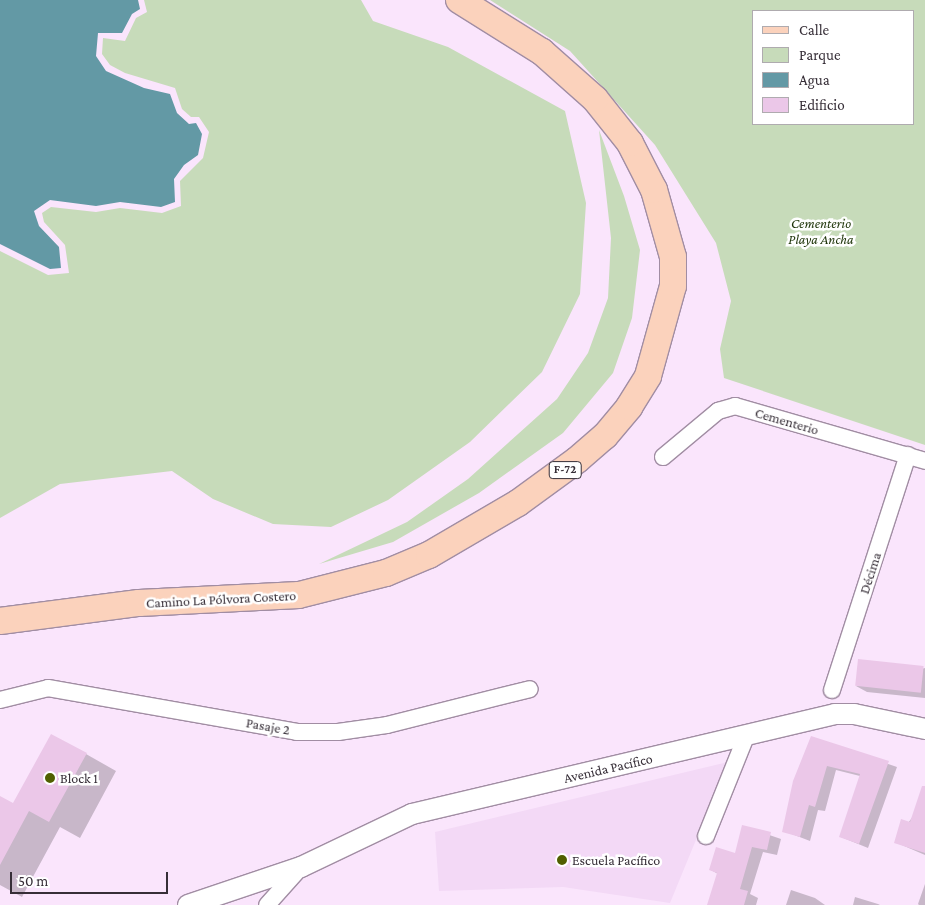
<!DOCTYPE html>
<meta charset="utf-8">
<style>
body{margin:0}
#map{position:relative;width:925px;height:905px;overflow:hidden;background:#fae5fc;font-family:"Crimson Pro",serif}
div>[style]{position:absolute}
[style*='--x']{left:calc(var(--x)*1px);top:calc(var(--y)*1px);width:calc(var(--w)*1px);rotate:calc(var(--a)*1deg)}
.built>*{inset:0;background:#f3d9f6}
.green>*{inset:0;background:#c7dbba}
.water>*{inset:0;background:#6399a5}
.shadow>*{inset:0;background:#0003}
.building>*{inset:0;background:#ebc7e8;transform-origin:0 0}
.roads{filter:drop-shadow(1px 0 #a18da3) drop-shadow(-1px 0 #a18da3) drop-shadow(0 1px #a18da3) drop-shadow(0 -1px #a18da3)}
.minor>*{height:16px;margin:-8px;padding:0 8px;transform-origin:8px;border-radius:8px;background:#fff}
.tertiary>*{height:20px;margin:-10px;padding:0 10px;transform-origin:10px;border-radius:10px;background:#fff}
.primary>*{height:26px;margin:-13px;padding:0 13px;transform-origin:13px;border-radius:13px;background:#fbd2bc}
.dots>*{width:14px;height:14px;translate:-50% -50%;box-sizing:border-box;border:2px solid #fff;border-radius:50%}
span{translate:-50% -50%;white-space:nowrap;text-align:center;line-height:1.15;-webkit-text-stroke:5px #fff;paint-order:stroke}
.shield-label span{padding:1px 4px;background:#fff;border:1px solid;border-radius:4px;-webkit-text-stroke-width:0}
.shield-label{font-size:12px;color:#362e37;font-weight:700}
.park-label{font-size:14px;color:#1e3409;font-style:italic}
.street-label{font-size:14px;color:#362e37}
.poi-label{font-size:14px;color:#362e37}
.left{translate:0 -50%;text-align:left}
.legend{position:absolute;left:752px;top:10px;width:162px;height:115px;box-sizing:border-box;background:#fff;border:1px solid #afabaf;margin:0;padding:6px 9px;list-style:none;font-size:15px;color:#362e37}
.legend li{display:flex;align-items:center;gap:10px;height:25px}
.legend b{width:25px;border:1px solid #afabaf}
.scale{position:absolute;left:10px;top:872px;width:158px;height:22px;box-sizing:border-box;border:2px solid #362e37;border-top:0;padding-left:6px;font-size:15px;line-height:18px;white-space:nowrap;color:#362e37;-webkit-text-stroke:4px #fff;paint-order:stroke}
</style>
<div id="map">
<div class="built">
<i style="clip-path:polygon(728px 762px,670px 903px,563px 887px,439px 891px,435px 832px)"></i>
</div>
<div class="green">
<i style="clip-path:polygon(144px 0,361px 0,373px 21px,448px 47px,565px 111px,586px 203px,580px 294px,542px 372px,470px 442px,388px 500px,331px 527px,273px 524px,213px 499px,172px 471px,60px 484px,0 518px,0 251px,48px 275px,69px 273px,65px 245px,44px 222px,42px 213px,51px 207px,96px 212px,120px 208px,162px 213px,181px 206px,180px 181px,203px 158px,209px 132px,199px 117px,191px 117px,182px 109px,175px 88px,125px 73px,110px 65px,102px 54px,103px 38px,125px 41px,136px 18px,147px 12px)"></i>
<i style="clip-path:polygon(evenodd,490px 0,925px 0,925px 445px,724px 378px,720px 349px,731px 301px,716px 243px,655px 145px,570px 51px,490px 0,914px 11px,914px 124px,754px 124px,754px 11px,914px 11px)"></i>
<i style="clip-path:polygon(599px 130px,624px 196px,640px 250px,632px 318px,613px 373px,563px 433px,479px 493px,393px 542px,319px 564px,407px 522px,468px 479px,557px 399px,588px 353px,608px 298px,611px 238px)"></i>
</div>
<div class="water">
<i style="clip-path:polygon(0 0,138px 0,140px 9px,132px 14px,122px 33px,98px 33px,96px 56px,106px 71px,144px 88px,170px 94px,177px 113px,189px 124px,196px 123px,202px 134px,198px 155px,184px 165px,174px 179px,175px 202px,161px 207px,120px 202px,96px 206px,50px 200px,34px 211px,39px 226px,59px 247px,61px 268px,50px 269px,0 244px)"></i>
</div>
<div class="shadow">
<i style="clip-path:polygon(925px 668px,925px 698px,867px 692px,856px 686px)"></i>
<i style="clip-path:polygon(812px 738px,897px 767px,868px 848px,841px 837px,860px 776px,836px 770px,825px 811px,818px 810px,810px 841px,784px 831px)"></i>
<i style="clip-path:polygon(86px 754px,116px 771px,80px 838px,60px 827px,22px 897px,0 885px,0 797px,14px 805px)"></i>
<i style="clip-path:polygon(925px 799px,925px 855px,895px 842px)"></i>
<i style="clip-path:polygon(743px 826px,781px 839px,777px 855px,763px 852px,750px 894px,758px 898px,756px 905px,709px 905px,718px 874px,711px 870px,736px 854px)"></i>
<i style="clip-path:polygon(925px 884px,925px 905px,919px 905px,918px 904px)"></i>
<i style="clip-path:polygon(791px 890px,815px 898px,825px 905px,786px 905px)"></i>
<i style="clip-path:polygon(855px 897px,878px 904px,880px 905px,853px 905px)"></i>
</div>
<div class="building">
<i style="left:858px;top:659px;width:66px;height:27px;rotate:6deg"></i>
<i style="clip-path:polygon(51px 734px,87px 753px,49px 822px,29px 811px,0 865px,0 796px,13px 803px)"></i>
<i style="clip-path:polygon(811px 736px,889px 761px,859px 844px,839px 837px,860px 774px,827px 766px,815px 807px,809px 805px,800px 837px,782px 832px,793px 781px)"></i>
<i style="clip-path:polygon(922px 786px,925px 786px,925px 853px,894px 843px,901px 819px,910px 822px)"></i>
<i style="clip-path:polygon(742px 825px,771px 832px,767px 850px,752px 847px,740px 889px,748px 891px,744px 905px,707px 905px,717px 873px,709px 870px,716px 847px,735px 853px)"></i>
</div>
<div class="roads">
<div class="minor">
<i style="--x:663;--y:457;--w:72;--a:-39.9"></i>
<i style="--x:718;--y:411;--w:18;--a:-16"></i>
<i style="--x:735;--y:406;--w:198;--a:16.1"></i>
<i style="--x:832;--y:690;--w:247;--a:-72.1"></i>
<i style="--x:0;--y:700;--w:49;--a:-14"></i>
<i style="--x:48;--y:688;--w:253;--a:10"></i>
<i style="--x:297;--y:732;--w:41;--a:0"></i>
<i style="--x:338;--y:732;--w:49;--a:-8.1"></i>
<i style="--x:387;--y:725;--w:147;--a:-14.1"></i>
<i style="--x:706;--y:836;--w:110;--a:-68.1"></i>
<i style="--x:267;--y:905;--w:51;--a:-48.2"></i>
</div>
<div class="tertiary">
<i style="--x:188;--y:905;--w:119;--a:-18.6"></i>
<i style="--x:301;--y:867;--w:123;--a:-25.5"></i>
<i style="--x:412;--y:814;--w:435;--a:-13.3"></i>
<i style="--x:835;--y:714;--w:19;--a:0"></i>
<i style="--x:854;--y:714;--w:73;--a:11.9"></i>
</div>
<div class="primary">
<i style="--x:0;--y:621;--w:140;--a:-7.4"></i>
<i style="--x:139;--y:603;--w:160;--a:-2.9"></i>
<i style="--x:299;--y:595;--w:90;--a:-14.2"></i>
<i style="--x:386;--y:573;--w:47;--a:-22.7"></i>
<i style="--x:429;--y:555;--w:103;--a:-30.3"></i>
<i style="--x:518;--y:503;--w:73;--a:-36.1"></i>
<i style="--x:577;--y:460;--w:37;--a:-41"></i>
<i style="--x:605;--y:436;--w:38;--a:-50"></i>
<i style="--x:629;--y:407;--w:36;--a:-58"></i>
<i style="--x:648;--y:376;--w:93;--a:-74.5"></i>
<i style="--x:673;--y:286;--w:29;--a:-90"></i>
<i style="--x:673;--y:257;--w:70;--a:-105.8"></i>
<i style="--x:654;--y:190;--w:53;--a:-117.1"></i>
<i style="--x:630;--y:143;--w:56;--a:-128.5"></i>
<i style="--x:595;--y:99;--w:71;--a:-138.4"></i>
<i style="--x:542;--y:52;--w:98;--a:-147.9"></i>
</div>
</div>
<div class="dots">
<i style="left:50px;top:778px;background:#505f00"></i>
<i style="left:562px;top:860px;background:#505f00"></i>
</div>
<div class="shield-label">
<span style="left:565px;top:470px">F-72</span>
</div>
<div class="park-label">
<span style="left:821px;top:231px">Cementerio<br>Playa Ancha</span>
</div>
<div class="street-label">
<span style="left:787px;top:421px;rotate:16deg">Cementerio</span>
<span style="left:870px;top:573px;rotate:-72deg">Décima</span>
<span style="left:221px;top:599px;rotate:-3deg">Camino La Pólvora Costero</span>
<span style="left:268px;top:726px;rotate:10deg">Pasaje 2</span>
<span style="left:608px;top:768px;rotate:-13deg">Avenida Pacífico</span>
</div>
<div class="poi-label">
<span class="left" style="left:60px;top:778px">Block 1</span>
<span class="left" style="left:572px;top:860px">Escuela Pacífico</span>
</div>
<ul class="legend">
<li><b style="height:6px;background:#fbd2bc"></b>Calle</li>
<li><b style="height:14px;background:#c7dbba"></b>Parque</li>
<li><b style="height:14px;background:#6399a5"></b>Agua</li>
<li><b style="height:14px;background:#ebc7e8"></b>Edificio</li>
</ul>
<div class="scale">50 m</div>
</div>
